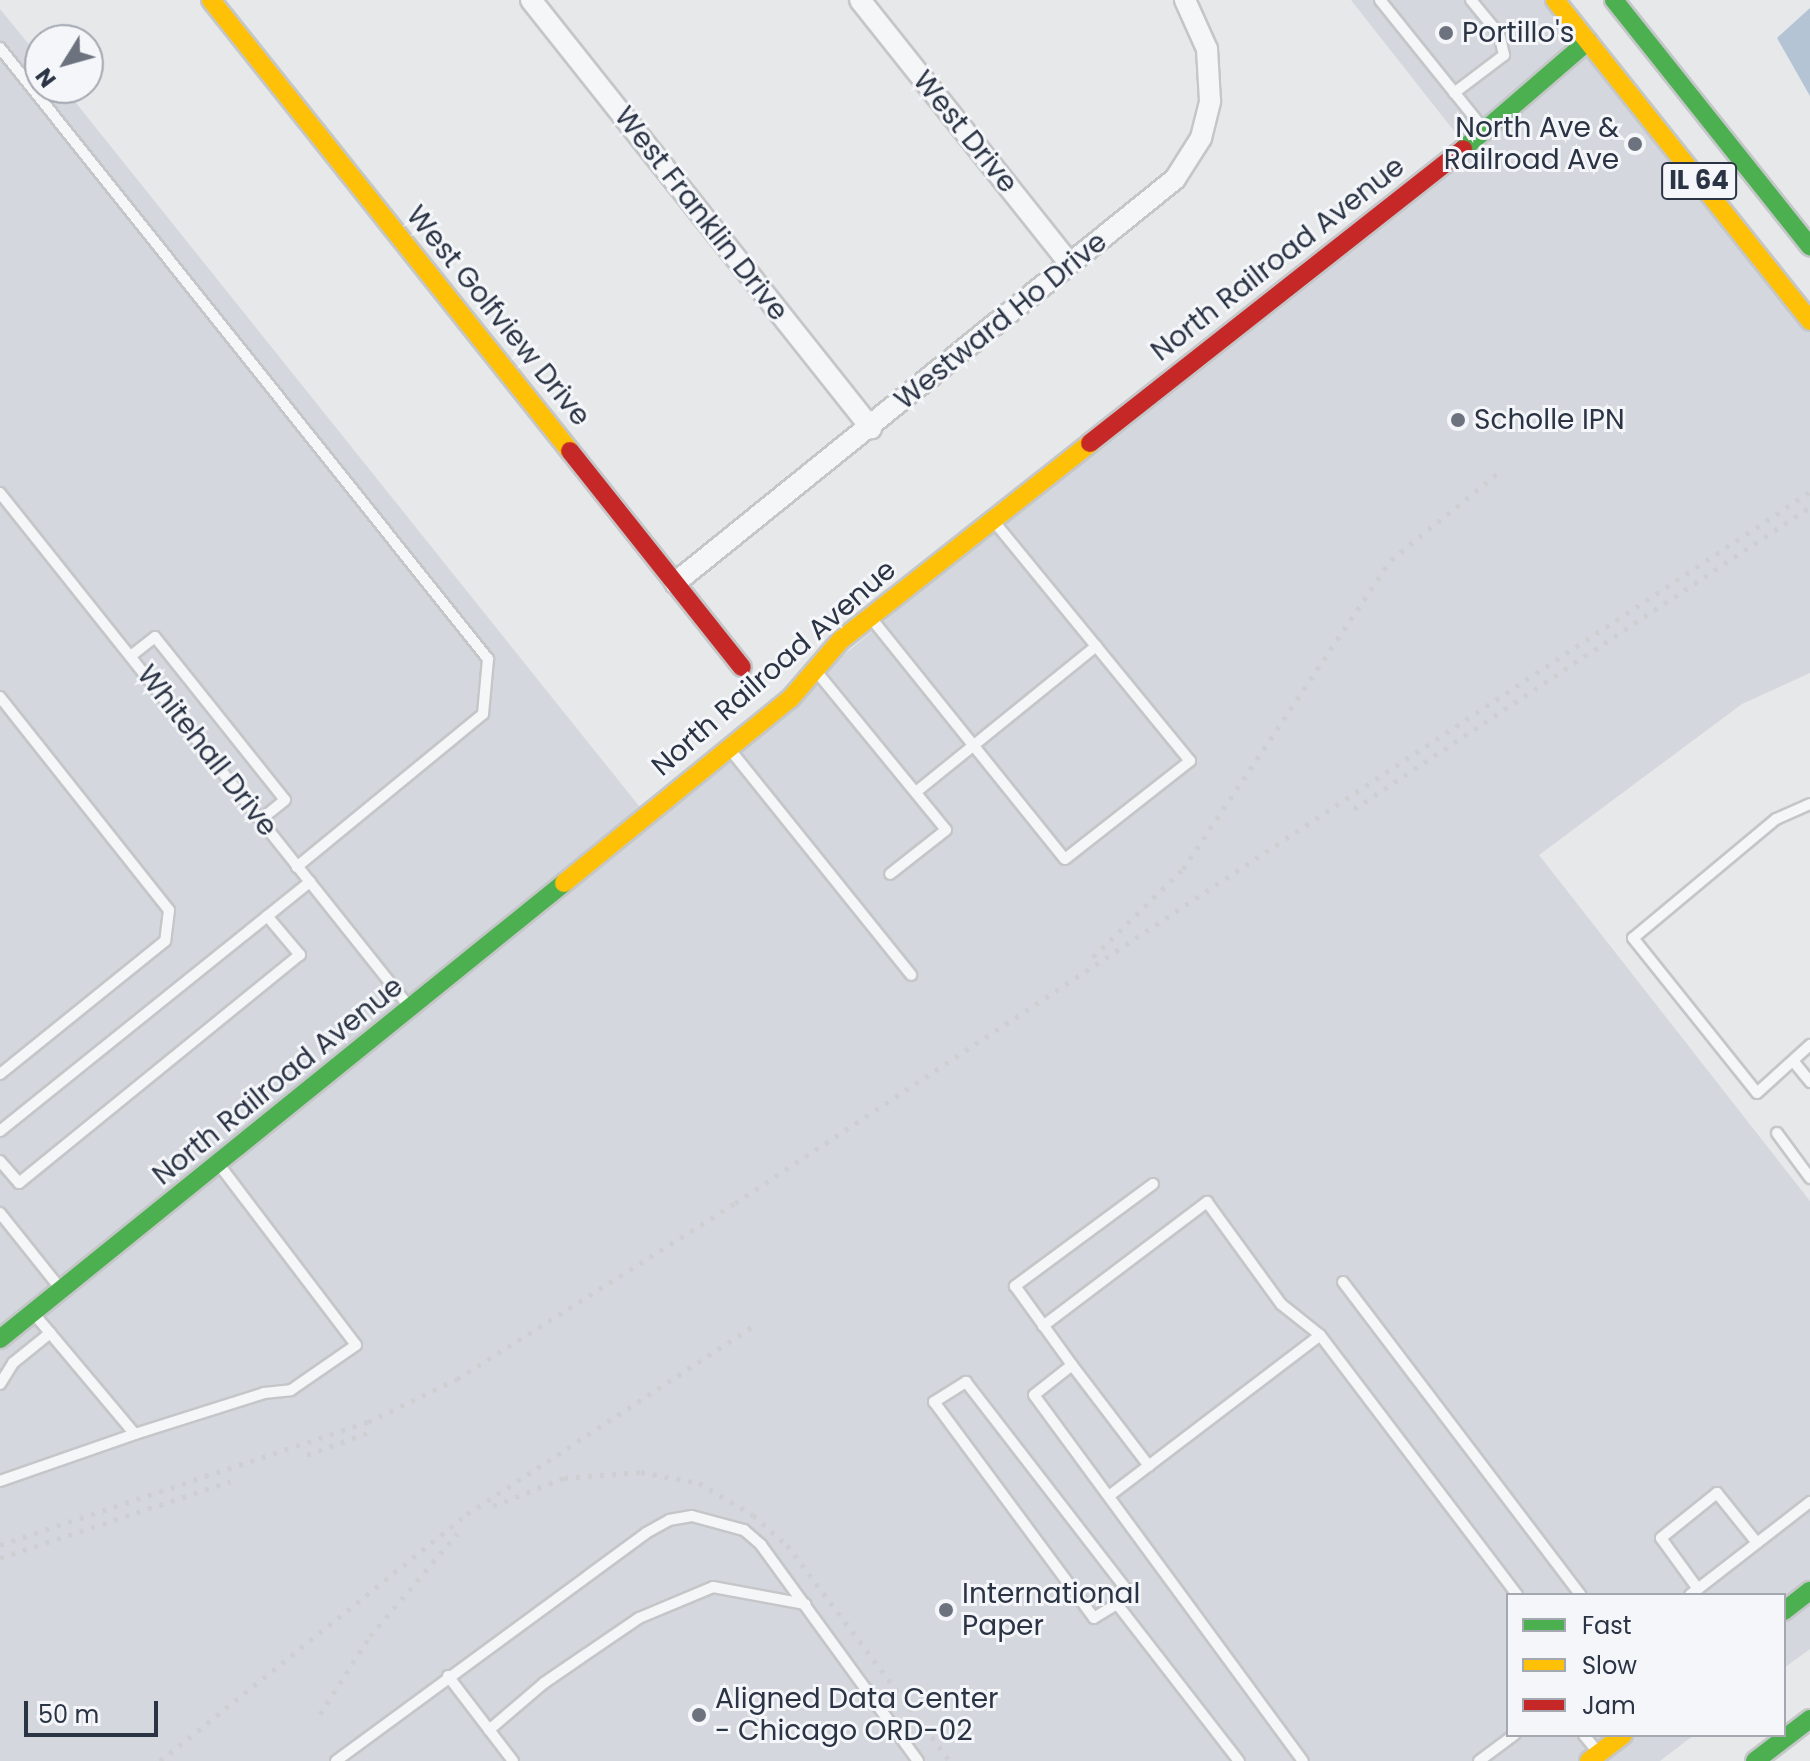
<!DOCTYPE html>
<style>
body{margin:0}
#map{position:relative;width:1810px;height:1761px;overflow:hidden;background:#e6e8ea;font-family:Poppins,sans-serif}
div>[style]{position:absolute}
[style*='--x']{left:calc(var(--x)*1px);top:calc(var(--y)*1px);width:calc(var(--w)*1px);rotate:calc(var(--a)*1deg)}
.built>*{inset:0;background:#d4d7dd}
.water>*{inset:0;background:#b4c4d5}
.roads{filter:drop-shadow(2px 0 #c4c6c8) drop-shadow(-2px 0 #c4c6c8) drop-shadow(0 2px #c4c6c8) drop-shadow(0 -2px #c4c6c8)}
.lane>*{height:10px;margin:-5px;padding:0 5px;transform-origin:5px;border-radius:5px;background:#f5f6f7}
.street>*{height:20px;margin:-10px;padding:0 10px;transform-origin:10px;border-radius:10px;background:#f5f6f7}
.fast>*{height:18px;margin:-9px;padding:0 9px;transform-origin:9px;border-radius:9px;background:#4caf50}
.slow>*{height:18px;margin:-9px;padding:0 9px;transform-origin:9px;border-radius:9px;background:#ffc107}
.jam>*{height:18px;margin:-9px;padding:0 9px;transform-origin:9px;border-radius:9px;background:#c62828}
.rail>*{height:5px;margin-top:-2.5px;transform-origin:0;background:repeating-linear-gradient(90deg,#cecfd2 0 4px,transparent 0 12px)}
.dots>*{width:22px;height:22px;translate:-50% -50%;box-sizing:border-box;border:4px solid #f4f6f9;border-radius:50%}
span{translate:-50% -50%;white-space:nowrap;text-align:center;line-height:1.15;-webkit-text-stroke:6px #f4f6f9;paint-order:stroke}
.shield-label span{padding:2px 6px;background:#f4f6f9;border:2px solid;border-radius:6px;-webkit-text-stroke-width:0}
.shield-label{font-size:26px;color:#2b3445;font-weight:700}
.poi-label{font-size:28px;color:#2b3445}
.left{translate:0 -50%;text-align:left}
.right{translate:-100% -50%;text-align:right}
.street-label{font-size:28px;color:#2b3445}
.legend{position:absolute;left:1506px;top:1593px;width:280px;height:144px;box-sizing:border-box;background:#f4f6f9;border:2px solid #a4a8b1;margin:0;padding:10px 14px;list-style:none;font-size:24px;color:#2b3445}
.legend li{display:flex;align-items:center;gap:16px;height:40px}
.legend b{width:40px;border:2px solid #a4a8b1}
.north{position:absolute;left:24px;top:24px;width:80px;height:80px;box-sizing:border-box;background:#f4f6f9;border:2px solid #a4a8b1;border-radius:50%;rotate:233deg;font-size:22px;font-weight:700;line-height:32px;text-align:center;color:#2b3445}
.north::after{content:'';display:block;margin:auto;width:28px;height:36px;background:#6c737f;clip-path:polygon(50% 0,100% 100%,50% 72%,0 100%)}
.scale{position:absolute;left:24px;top:1701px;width:134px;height:36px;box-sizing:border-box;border:4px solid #2b3445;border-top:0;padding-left:10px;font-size:24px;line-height:28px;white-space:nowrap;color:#2b3445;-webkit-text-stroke:6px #f4f6f9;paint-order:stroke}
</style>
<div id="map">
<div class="built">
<i style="clip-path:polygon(1351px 0,1555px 0,1810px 321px,1810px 673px,1742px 704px,1539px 855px,1810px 1201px,1810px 1649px,1784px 1668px,1784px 1595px,1508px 1595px,1508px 1735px,1694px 1735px,1660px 1761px,0 1761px,0 9px,40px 58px,40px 88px,64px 88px,647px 816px,1465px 145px)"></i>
</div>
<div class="water">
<i style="clip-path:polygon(1810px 8px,1810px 96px,1777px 38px)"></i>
</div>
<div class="roads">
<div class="lane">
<i style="--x:1380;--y:0;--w:164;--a:51.2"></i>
<i style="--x:0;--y:48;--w:782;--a:51.39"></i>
<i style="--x:488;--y:659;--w:55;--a:95.2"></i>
<i style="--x:483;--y:714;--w:241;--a:140.6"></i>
<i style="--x:1454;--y:93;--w:63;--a:-37.2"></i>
<i style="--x:1504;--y:55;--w:22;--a:-103"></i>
<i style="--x:1499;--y:34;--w:44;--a:-129.5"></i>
<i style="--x:0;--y:493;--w:653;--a:51.46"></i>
<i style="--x:871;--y:618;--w:309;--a:51.2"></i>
<i style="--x:1065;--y:859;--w:159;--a:-38.1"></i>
<i style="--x:1190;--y:761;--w:308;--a:-129.3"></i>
<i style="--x:132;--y:655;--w:29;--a:-38"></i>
<i style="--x:155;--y:637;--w:208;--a:51.4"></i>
<i style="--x:285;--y:800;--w:32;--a:141"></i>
<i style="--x:816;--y:671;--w:205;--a:50.7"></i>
<i style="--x:946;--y:830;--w:71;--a:141.8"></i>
<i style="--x:0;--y:697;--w:272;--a:51.6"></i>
<i style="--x:169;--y:910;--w:31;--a:97"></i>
<i style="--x:165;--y:941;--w:212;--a:141.1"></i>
<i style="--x:732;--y:752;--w:286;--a:51.2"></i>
<i style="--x:916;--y:792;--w:232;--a:-39"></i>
<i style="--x:1810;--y:804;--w:37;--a:156"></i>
<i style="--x:1776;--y:819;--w:186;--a:140.2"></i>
<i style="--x:1633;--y:938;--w:198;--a:51.3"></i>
<i style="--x:1757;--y:1093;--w:72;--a:-42.2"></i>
<i style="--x:1794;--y:1062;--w:26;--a:51"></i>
<i style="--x:0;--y:1131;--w:398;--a:-38.8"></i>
<i style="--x:1777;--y:1133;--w:56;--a:53.7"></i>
<i style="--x:0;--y:1161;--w:29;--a:49"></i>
<i style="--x:19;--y:1183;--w:362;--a:-39.1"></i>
<i style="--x:300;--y:955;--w:51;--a:-130.2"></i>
<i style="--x:1153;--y:1184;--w:172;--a:143.5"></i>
<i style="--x:1015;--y:1286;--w:97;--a:54.2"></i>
<i style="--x:1072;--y:1365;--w:48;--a:141.7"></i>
<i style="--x:1034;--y:1395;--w:454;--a:53.7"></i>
<i style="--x:0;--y:1213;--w:95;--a:51.4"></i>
<i style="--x:1343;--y:1282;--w:393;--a:52.8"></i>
<i style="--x:35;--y:1315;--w:155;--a:50"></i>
<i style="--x:135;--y:1434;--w:135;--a:-17.6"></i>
<i style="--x:264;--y:1393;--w:27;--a:-6"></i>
<i style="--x:291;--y:1390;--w:79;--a:-34.7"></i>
<i style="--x:356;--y:1345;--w:223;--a:-127.2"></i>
<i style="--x:1043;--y:1326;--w:206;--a:-37.1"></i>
<i style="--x:1207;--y:1202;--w:126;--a:54"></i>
<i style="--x:1281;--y:1304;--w:50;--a:38.5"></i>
<i style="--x:1072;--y:1365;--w:127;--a:52.7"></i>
<i style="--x:966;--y:1382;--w:268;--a:52.3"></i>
<i style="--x:1130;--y:1594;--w:16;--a:142"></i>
<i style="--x:1117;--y:1604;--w:27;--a:149"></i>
<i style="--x:1094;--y:1618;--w:269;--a:-126.5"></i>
<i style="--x:934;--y:1402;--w:38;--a:-32"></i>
<i style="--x:0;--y:1384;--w:25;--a:-58"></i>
<i style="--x:13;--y:1363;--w:48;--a:-39"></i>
<i style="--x:0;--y:1481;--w:143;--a:-19.2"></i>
<i style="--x:1109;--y:1496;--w:265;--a:-37.3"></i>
<i style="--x:1320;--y:1335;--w:326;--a:52.8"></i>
<i style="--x:1698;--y:1589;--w:63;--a:-126"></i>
<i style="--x:1661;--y:1538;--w:72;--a:-38.8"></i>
<i style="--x:1717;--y:1493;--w:64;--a:51.3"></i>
<i style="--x:1690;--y:1595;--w:152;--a:-37.8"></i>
<i style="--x:1117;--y:1604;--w:199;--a:52.2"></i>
<i style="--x:448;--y:1676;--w:107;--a:52.6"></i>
<i style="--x:489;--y:1730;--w:72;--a:-40.5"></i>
<i style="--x:544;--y:1683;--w:115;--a:-34.4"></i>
<i style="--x:639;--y:1618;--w:80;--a:-22.7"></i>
<i style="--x:713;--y:1587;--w:94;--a:10.5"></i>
<i style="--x:1584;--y:1735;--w:22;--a:51"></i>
<i style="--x:336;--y:1761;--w:385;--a:-36.3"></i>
<i style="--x:646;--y:1533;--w:26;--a:-29"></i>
<i style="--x:669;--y:1520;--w:23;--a:-10"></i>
<i style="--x:692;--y:1516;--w:54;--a:15.1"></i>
<i style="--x:744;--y:1530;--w:23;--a:41"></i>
<i style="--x:761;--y:1545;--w:267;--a:54"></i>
<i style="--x:1479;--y:1761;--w:44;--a:-36.6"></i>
</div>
<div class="street">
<i style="--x:531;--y:0;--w:547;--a:51.54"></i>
<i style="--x:860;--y:0;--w:337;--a:51.5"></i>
<i style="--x:675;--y:583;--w:643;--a:-38.94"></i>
<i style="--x:1175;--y:179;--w:49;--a:-57.6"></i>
<i style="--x:1201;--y:138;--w:38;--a:-76"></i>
<i style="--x:1210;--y:101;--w:52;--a:-93.3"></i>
<i style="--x:1207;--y:49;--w:54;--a:-114.2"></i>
</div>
<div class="fast">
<i style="--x:1614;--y:0;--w:315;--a:51.5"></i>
<i style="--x:1463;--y:149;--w:165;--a:-40.8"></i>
<i style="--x:0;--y:1339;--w:725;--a:-38.96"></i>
<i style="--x:1784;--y:1611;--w:33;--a:-38"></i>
<i style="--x:1755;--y:1761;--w:69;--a:-37.4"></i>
</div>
<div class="slow">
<i style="--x:211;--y:0;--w:576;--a:51.48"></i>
<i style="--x:1555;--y:0;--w:410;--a:51.5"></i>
<i style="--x:564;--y:883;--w:291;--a:-39.2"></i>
<i style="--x:790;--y:699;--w:78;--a:-49.2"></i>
<i style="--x:841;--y:640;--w:318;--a:-38.3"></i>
<i style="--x:1589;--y:1761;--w:43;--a:-37.4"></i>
</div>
<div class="jam">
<i style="--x:1090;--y:443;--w:475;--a:-38.2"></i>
<i style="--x:570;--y:451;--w:276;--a:51.5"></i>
</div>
</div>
<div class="rail">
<i style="--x:1354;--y:809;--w:547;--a:-33.52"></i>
<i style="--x:1093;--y:957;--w:126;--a:-44.4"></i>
<i style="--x:1183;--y:869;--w:372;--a:-56.1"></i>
<i style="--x:1391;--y:560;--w:144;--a:-39.1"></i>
<i style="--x:307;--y:1455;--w:64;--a:-20.1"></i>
<i style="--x:493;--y:1506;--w:76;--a:-21.5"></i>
<i style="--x:564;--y:1478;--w:77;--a:-4.5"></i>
<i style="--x:641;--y:1472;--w:59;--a:10.7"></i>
<i style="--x:699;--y:1483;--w:63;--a:30.7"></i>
<i style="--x:753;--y:1515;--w:45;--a:41.4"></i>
<i style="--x:787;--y:1545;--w:271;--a:53"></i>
<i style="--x:0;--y:1545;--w:388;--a:-18.5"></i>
<i style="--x:368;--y:1422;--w:99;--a:-25.8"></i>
<i style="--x:457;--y:1379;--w:329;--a:-32.3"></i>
<i style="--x:735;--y:1203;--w:1289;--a:-33.48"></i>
<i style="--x:0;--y:1558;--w:243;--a:-18.4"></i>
<i style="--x:320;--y:1714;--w:93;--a:-57.3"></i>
<i style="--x:370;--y:1636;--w:135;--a:-49.5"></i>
<i style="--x:160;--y:1761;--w:394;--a:-38.8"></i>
<i style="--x:467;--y:1514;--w:346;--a:-33.3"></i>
</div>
<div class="dots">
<i style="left:1446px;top:33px;background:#6c737f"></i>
<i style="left:1635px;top:144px;background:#6c737f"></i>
<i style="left:1458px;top:420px;background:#6c737f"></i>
<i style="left:946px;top:1610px;background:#6c737f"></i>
<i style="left:699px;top:1715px;background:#6c737f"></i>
</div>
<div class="shield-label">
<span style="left:1699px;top:181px">IL 64</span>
</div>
<div class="poi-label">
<span class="left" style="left:1462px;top:33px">Portillo's</span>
<span class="right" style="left:1619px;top:144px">North Ave &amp;<br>Railroad Ave</span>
<span class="left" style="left:1474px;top:420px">Scholle IPN</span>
<span class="left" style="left:962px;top:1610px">International<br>Paper</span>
<span class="left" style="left:715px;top:1715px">Aligned Data Center<br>- Chicago ORD-02</span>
</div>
<div class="street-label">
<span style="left:965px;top:132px;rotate:51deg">West Drive</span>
<span style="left:701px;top:214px;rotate:52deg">West Franklin Drive</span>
<span style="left:1278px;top:259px;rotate:-38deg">North Railroad Avenue</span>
<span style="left:498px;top:316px;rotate:51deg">West Golfview Drive</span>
<span style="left:1001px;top:321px;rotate:-39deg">Westward Ho Drive</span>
<span style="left:774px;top:668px;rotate:-41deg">North Railroad Avenue</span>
<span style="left:207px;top:751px;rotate:52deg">Whitehall Drive</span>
<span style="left:278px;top:1081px;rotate:-39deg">North Railroad Avenue</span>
</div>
<ul class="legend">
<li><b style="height:10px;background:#4caf50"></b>Fast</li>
<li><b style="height:10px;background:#ffc107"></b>Slow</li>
<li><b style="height:10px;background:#c62828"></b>Jam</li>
</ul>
<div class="north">N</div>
<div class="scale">50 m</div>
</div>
